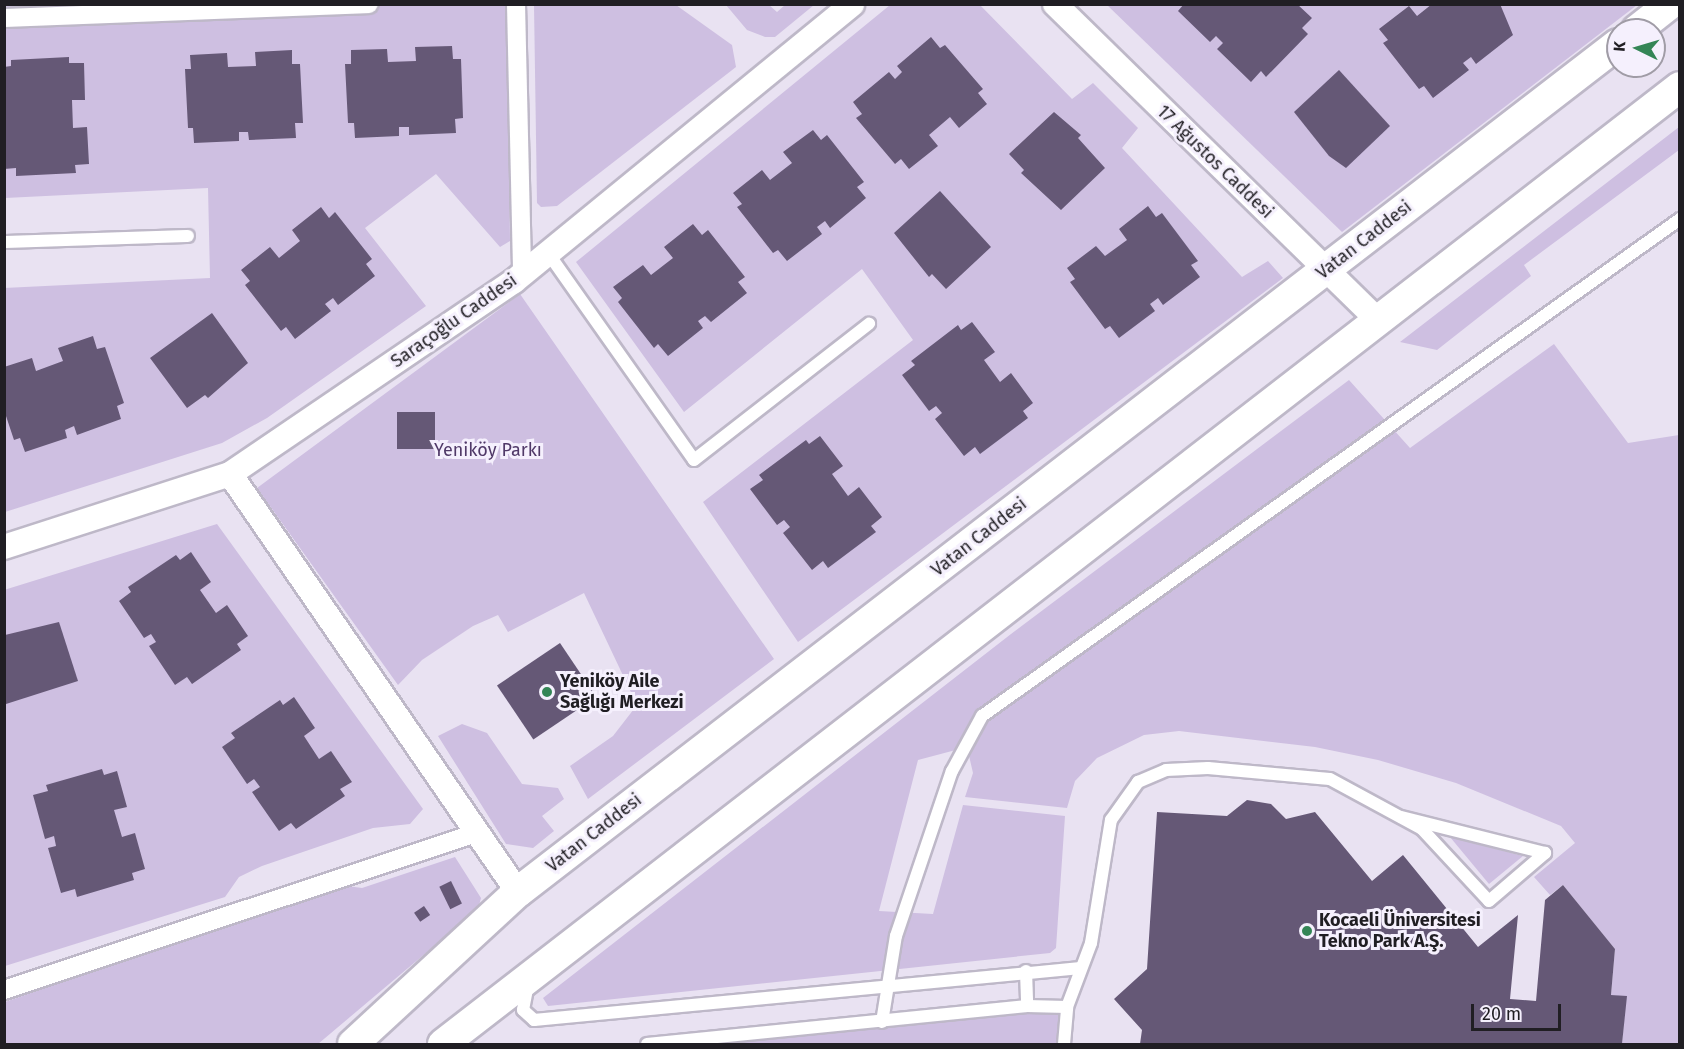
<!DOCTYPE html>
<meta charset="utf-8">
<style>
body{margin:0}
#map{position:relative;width:1684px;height:1049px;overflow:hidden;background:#e9e2f2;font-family:"Fira Sans",sans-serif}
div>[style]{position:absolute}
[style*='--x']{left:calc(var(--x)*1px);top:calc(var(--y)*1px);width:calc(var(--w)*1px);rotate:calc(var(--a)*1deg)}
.green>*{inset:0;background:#cebfe1}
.building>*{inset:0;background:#655876;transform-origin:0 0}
.roads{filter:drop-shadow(2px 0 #beb8c8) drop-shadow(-2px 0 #beb8c8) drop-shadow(0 2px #beb8c8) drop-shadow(0 -2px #beb8c8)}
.service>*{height:12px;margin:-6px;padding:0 6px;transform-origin:6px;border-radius:6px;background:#fff}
.pedestrian>*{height:18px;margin:-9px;padding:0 9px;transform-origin:9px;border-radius:9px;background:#fff}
.minor>*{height:24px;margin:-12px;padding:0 12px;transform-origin:12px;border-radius:12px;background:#fff}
.tertiary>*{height:30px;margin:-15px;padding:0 15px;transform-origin:15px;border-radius:15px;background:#fff}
.dots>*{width:16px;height:16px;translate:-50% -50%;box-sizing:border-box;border:3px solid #f5f0fd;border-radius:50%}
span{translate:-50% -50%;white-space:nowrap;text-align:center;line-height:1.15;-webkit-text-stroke:6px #f5f0fd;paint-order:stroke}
.street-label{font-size:18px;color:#201e23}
.park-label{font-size:18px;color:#503968}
.poi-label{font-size:18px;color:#201e23;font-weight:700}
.left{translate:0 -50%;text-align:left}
.frame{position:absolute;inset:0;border:6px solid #201e23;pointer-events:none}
.north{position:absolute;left:1606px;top:18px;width:60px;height:60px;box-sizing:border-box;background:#f5f0fd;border:2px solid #a09ca6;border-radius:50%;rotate:275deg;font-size:16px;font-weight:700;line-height:24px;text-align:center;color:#201e23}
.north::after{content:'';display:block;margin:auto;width:21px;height:27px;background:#348556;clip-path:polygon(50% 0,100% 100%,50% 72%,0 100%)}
.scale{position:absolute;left:1471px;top:1004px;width:90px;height:27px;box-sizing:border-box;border:3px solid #201e23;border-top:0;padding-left:8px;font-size:18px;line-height:21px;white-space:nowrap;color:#201e23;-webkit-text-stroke:4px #f5f0fd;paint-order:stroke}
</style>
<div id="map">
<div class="green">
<i style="clip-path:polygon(979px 4px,1072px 99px,1093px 83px,1138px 128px,1122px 148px,1242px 277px,1268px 261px,1283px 278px,798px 642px,703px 502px,913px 340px,862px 269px,684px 412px,576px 262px,890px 5px)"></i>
<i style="clip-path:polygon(5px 5px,507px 5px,510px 241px,500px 247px,436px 174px,365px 228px,426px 306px,267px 418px,222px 443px,5px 512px,4px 288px,210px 278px,208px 188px,5px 198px)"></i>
<i style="clip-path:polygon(534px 5px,676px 5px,732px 45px,736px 67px,557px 206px,541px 207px,537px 203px)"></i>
<i style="clip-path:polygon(726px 5px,769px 5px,777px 12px,785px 5px,814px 5px,775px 37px,765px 37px,747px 30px)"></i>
<i style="clip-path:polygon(1107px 5px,1637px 5px,1342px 232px)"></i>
<i style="clip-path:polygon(1679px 127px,1679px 150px,1524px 265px,1531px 276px,1437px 350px,1400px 342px)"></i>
<i style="clip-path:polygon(520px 294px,774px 659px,588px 799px,570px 766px,613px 736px,637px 705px,584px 593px,508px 632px,498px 615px,473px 626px,422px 660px,398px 685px,257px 488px)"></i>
<i style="clip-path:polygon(1554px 344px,1628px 443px,1679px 435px,1679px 1044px,1622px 1044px,1626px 997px,1611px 995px,1615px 949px,1563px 885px,1550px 895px,1534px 877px,1575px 843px,1561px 826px,1456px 783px,1378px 760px,1315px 747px,1179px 731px,1144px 735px,1097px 758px,1075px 781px,1067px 808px,965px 797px,973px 773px,967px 747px,918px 760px,879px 911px,933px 914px,963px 805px,1065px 816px,1056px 948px,1050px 953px,548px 1006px,543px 998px,1011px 634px,1349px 380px,1410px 448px)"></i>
<i style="clip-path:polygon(217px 524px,423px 809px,410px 824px,373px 828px,262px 866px,239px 877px,225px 897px,5px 966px,4px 590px)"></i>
<i style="clip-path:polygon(462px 724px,487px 733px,522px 784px,558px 788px,564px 799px,542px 816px,554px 831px,533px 848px,506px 844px,438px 736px)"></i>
<i style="clip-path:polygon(1450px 837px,1523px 856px,1489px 884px)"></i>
<i style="clip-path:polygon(455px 857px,481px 898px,478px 909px,318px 1044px,5px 1044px,5px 1002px,340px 885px,362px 888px)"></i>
<i style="clip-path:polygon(1067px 1007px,1064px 1044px,647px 1044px)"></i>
</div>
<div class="building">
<i style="clip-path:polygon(1184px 4px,1297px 4px,1312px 18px,1302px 28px,1308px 34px,1266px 77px,1261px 71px,1251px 82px,1217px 49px,1223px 43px,1216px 36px,1210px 42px,1178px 11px)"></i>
<i style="clip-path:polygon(1432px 4px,1500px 4px,1513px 35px,1476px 64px,1471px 57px,1463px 63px,1469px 70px,1433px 98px,1424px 86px,1419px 89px,1383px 43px,1388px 40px,1379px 29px,1409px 6px,1417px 16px)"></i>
<i style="clip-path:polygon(931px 37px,940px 48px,945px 45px,983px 89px,978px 93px,987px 104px,959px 128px,950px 117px,929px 135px,938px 146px,909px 169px,901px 159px,895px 164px,856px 118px,862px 114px,853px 102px,889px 72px,895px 79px,902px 72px,897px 66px)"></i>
<i style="clip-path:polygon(452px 46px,453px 59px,461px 59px,463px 118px,455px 119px,456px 133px,409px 135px,409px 127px,399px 127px,399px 136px,355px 138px,354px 123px,348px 123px,345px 64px,351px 64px,351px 50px,387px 49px,388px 62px,416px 61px,415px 47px)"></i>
<i style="clip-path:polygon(292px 50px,292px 64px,300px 64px,303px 123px,295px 123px,296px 138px,249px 140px,248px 132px,239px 132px,239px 141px,194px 143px,193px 128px,188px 128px,185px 69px,191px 69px,190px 55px,227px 53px,228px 67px,256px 66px,255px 52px)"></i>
<i style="clip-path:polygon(69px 57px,69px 63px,84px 63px,85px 100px,72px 100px,73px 128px,87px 127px,89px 164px,75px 165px,76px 173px,16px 176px,16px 168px,4px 169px,4px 67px,11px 66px,11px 60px)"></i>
<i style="clip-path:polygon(1339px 70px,1390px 126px,1346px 168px,1329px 156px,1294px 112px)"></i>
<i style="clip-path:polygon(1054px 112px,1081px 135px,1078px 138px,1105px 168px,1061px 210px,1021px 173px,1024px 170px,1009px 154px)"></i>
<i style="clip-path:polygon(813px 130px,821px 140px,827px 135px,864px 182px,857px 187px,866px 198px,830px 228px,825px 221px,817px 227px,822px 234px,787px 261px,778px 250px,773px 253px,737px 207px,742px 204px,733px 193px,762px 170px,770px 180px,792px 163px,783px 152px)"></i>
<i style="clip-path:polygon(940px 191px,991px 247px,946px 289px,932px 274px,929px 277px,894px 233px)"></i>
<i style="clip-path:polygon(1148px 206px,1156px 217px,1162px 213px,1198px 261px,1191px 265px,1200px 277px,1163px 305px,1158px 298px,1150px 304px,1155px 311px,1119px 338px,1110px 326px,1105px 329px,1070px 282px,1075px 279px,1067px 268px,1096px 246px,1105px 256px,1127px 240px,1119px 229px)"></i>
<i style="clip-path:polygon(321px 207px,329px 218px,335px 212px,372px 259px,366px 264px,375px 276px,338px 305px,333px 298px,325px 304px,331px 311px,295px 339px,286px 327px,281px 331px,245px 285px,250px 281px,241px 270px,270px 247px,279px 258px,300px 241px,292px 230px)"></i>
<i style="clip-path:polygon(693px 224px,702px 235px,708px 230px,745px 277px,738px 282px,747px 293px,711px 322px,705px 316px,698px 321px,703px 328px,668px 356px,658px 344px,654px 348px,618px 302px,622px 298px,613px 287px,643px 265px,651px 275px,673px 258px,664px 247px)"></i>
<i style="clip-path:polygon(212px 313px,248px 363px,208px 398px,205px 395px,187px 408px,150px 358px)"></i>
<i style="clip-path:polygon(972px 322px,995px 352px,984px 360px,1000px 382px,1011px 373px,1033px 403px,1023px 411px,1028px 418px,980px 454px,975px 447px,964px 456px,935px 419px,942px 413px,936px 406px,929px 411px,902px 375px,915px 365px,911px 361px,958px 325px,961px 330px)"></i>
<i style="clip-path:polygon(93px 336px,97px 349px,105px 347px,124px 403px,117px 406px,121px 419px,77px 435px,74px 426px,65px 430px,67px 438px,25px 452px,20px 438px,14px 440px,4px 410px,4px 367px,32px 358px,36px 371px,63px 361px,58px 348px)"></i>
<i style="left:397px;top:412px;width:38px;height:37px"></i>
<i style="clip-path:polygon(820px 436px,843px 466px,832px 474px,848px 496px,859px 487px,882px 517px,871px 526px,876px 532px,828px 568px,823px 561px,812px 570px,783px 533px,790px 527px,784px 520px,777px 525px,750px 489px,763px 480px,759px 475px,806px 440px,809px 444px)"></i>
<i style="clip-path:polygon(191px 552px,211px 582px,200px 590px,216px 613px,227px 605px,248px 636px,237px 644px,241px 650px,192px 684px,187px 677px,175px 685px,149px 646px,156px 642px,151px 634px,144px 638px,119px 601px,131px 592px,128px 587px,176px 555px,180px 560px)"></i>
<i style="clip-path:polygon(59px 622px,78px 681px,6px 704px,5px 635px)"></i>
<i style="left:560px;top:643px;width:65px;height:76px;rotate:56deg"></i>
<i style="clip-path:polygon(294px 697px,315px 728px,304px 736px,319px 759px,331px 751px,352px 782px,340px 789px,345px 796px,296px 829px,291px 823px,279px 831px,252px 792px,260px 787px,254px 779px,247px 784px,222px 747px,235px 738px,231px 733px,280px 700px,283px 705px)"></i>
<i style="clip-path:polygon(102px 769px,104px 775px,117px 771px,127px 807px,114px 810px,122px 837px,135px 833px,145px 869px,132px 873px,134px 880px,77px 897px,75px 889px,61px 893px,48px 848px,56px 846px,54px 836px,45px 839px,33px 795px,48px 791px,46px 785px)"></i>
<i style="clip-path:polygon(1247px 800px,1271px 804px,1286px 819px,1315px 812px,1372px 881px,1403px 855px,1478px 947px,1518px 915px,1510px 999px,1536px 1001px,1545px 900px,1563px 885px,1615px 949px,1611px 995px,1627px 996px,1622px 1044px,1140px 1044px,1142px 1030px,1114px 999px,1147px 969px,1157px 812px,1227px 816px)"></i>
<i style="left:451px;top:881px;width:25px;height:13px;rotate:64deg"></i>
<i style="left:424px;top:906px;width:11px;height:12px;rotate:56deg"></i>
</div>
<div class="roads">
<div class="service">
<i style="--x:4;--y:242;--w:184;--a:-1.9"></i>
<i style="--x:548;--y:253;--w:253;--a:54.8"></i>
<i style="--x:694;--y:460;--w:222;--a:-37.9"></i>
<i style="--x:1026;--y:971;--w:35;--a:88"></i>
<i style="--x:528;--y:984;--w:26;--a:101"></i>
<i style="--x:523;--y:1010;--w:15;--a:42"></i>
<i style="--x:534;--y:1020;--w:549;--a:-5.43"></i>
<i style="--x:882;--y:1022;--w:87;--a:-80.8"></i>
<i style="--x:896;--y:936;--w:174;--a:-71.3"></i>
<i style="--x:952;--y:771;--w:63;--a:-61.4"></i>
<i style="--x:982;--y:716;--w:857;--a:-35.45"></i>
<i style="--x:647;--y:1044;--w:382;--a:-5.7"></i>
<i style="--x:1027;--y:1006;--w:40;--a:1.4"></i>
<i style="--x:1064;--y:1044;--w:37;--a:-85"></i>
<i style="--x:1067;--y:1007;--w:68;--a:-69.4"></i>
<i style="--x:1091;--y:943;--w:125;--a:-80.8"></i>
<i style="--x:1111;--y:820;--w:47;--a:-54.6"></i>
<i style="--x:1138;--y:782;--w:30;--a:-23"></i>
<i style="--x:1166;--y:770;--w:42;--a:-2.7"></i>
<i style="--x:1208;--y:768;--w:122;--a:5.2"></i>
<i style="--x:1330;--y:779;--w:105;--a:28.5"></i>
<i style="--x:1422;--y:829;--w:98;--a:47.1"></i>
<i style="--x:1489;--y:901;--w:74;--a:-40.6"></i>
<i style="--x:1545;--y:853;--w:148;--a:-166"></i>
</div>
<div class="pedestrian">
<i style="--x:516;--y:4;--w:270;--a:88.7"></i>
<i style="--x:4;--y:18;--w:365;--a:-2.2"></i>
<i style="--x:4;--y:990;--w:496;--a:-18.4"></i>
</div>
<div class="minor">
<i style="--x:1055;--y:4;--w:449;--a:44.4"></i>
<i style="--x:230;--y:474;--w:508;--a:55.43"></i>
<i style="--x:4;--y:547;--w:237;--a:-17.9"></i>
<i style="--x:230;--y:474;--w:343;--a:-34.2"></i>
<i style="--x:514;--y:281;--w:437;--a:-39.3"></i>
</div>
<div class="tertiary">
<i style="--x:1637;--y:30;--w:42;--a:-38.2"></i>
<i style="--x:353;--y:1044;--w:224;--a:-42.7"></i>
<i style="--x:518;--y:892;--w:1389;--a:-37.63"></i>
<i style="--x:443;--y:1044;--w:1564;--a:-37.73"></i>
</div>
</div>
<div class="dots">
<i style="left:547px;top:692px;background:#348556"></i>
<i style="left:1307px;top:931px;background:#348556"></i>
</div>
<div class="street-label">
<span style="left:1215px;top:162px;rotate:44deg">17 Ağustos Caddesi</span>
<span style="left:1364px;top:240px;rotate:-38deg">Vatan Caddesi</span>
<span style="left:454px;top:321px;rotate:-35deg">Saraçoğlu Caddesi</span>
<span style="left:979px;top:537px;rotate:-38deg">Vatan Caddesi</span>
<span style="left:594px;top:833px;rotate:-38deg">Vatan Caddesi</span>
</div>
<div class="park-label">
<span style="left:488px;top:450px">Yeniköy Parkı</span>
</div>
<div class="poi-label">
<span class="left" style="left:560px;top:692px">Yeniköy Aile<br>Sağlığı Merkezi</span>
<span class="left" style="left:1319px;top:931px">Kocaeli Üniversitesi<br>Tekno Park A.Ş.</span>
</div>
<div class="frame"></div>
<div class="north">K</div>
<div class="scale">20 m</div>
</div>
